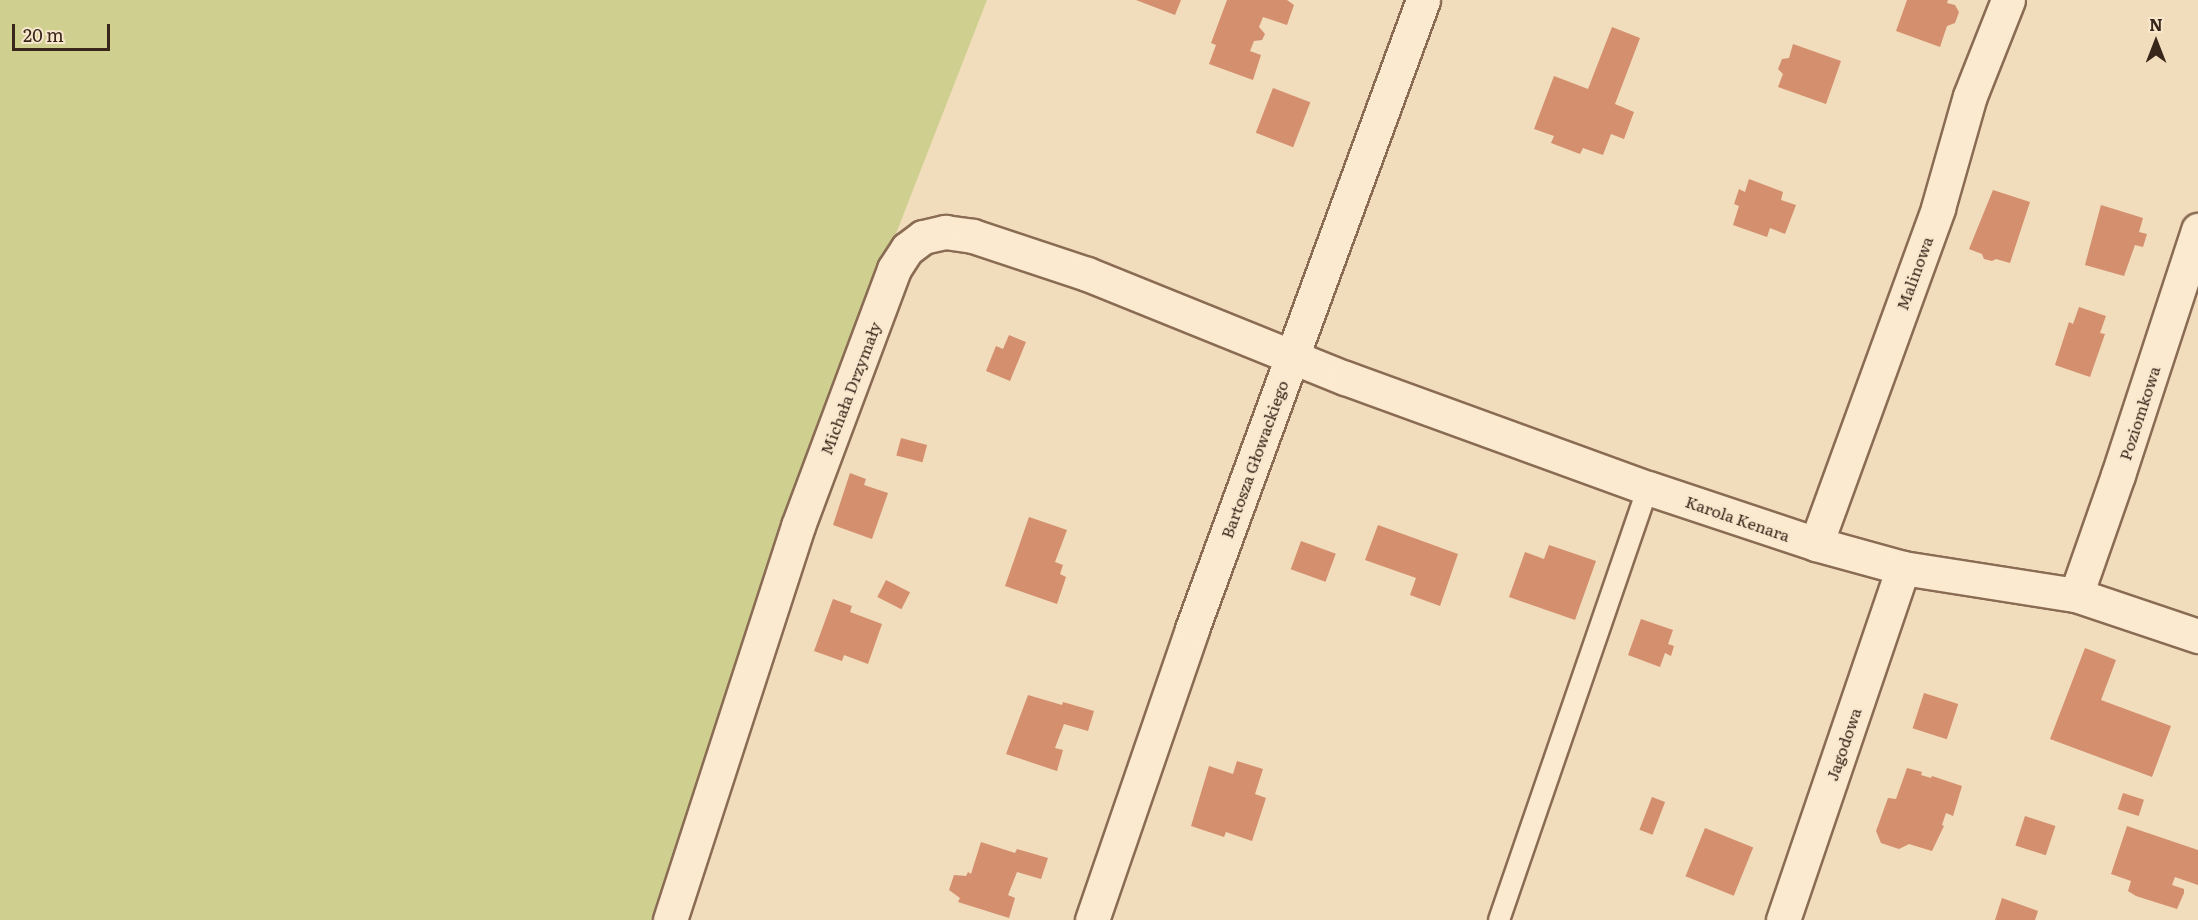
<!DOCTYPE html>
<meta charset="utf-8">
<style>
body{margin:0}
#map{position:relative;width:2198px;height:920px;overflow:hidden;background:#f1dcbc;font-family:Literata,serif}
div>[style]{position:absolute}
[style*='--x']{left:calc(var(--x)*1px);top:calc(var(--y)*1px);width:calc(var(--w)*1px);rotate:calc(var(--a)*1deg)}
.green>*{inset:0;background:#cfd090}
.building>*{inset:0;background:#d38f6e;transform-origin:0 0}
.roads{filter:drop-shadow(2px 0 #8a6c54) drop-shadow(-2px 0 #8a6c54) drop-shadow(0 2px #8a6c54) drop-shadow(0 -2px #8a6c54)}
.lane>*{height:20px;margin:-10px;padding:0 10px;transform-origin:10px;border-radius:10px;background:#fcead0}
.street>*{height:33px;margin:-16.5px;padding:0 16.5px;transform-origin:16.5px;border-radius:16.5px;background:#fcead0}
span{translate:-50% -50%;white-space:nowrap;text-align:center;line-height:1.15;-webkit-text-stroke:4.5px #f8e7cc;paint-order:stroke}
.street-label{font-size:16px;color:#38261a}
.north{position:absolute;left:2126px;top:12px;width:60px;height:60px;-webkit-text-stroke:4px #f8e7cc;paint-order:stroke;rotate:0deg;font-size:16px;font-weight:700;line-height:24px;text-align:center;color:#38261a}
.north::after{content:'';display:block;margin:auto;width:21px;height:27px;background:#38261a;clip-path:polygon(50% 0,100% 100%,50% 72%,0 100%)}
.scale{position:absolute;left:12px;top:24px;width:98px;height:27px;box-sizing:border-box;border:3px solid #38261a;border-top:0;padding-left:8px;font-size:18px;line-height:21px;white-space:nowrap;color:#38261a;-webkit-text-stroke:4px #f8e7cc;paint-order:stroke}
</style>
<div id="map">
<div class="green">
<i style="clip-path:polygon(0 0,987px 0,779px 534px,651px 920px,0 920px)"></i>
</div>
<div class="building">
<i style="clip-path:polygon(1136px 0,1181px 0,1175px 15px)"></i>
<i style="clip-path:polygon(1227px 0,1287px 0,1294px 5px,1287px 25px,1263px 17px,1259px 27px,1265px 34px,1262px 40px,1254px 41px,1250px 51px,1261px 55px,1253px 80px,1209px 64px,1216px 45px,1211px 43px)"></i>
<i style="clip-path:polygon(1907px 0,1948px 0,1947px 3px,1955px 5px,1959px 12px,1955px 23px,1947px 26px,1940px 47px,1896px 31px)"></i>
<i style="clip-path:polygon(1612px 27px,1640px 38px,1615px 104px,1634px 112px,1624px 139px,1611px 134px,1603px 155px,1583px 148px,1580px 154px,1551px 143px,1554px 136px,1534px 129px,1554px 76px,1588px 89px)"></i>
<i style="clip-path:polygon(1793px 44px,1841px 61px,1826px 104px,1778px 87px,1783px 74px,1778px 69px,1782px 59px,1789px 58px)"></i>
<i style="left:1273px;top:88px;width:40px;height:48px;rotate:21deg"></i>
<i style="clip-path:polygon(1749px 179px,1783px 192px,1781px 200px,1796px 205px,1785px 234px,1770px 228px,1767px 237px,1733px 225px,1739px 206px,1734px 204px,1739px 189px,1745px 192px)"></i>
<i style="clip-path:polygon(1993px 190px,2030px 202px,2010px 263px,1996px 259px,1992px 261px,1984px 259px,1982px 254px,1969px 249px)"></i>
<i style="clip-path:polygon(2101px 205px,2143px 218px,2139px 232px,2147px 234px,2143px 247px,2135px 245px,2124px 276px,2085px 265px)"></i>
<i style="clip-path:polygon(2079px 307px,2106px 316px,2100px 333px,2105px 334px,2090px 377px,2055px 365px,2069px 322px,2073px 324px)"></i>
<i style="clip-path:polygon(1009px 335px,1026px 342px,1010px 381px,986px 371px,996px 346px,1003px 349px)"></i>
<i style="left:901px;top:438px;width:27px;height:18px;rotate:15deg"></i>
<i style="clip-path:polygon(850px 473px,866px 479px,864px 485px,888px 493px,872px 539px,833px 525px)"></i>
<i style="clip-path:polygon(1029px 517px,1067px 530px,1055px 562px,1063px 565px,1060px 574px,1066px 577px,1057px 604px,1005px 586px)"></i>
<i style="clip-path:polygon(1378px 525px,1458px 554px,1440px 606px,1410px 595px,1416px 578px,1365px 560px)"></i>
<i style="left:1301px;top:541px;width:37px;height:30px;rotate:20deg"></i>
<i style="clip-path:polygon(1549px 545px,1596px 561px,1575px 620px,1509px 597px,1525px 552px,1544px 559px)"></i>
<i style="left:886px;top:580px;width:27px;height:19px;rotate:27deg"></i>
<i style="clip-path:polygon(833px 599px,852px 606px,850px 612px,882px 624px,868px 664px,844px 655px,842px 661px,814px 651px)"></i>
<i style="clip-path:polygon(1641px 619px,1673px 630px,1668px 644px,1674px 646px,1671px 656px,1665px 653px,1660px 667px,1628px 655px)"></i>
<i style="clip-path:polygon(2085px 648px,2116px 660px,2101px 700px,2171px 726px,2152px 777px,2050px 739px)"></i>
<i style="left:1924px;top:693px;width:36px;height:37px;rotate:18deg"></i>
<i style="clip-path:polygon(1028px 695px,1062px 705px,1063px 702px,1094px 711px,1088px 731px,1064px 724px,1055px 748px,1063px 750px,1057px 771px,1006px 754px)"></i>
<i style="clip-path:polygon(1237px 761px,1263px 769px,1255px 794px,1266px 798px,1252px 841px,1226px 832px,1224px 837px,1191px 826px,1209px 766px,1233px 774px)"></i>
<i style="clip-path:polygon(1907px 768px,1922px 772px,1921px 775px,1931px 778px,1932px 776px,1962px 786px,1953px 816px,1946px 813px,1942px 825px,1944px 826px,1932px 851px,1909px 844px,1899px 849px,1881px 843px,1876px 831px,1888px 798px,1896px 799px)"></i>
<i style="left:2123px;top:793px;width:22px;height:17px;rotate:18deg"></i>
<i style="left:1652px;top:797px;width:14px;height:35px;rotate:21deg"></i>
<i style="left:2025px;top:816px;width:32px;height:31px;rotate:18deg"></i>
<i style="clip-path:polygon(2127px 826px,2198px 850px,2198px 885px,2175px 877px,2172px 885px,2184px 889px,2184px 893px,2177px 909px,2136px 896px,2128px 891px,2131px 881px,2111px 874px)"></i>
<i style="left:1705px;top:828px;width:52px;height:52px;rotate:22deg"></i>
<i style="clip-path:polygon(981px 842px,1015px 853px,1017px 849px,1048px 858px,1041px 879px,1017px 872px,1008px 895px,1015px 898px,1009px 918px,958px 902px,960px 898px,949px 890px,954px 875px,966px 876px,968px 872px,971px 874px)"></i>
<i style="clip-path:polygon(2002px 898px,2038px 911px,2035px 920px,1995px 920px)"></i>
</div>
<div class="roads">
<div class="lane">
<i style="--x:1499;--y:920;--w:457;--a:-71"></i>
</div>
<div class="street">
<i style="--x:1816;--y:544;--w:357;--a:-70"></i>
<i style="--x:1938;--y:208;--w:116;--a:-74.1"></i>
<i style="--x:1970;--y:96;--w:103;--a:-68.4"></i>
<i style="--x:2076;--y:595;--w:127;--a:-70.7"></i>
<i style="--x:2118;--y:475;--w:258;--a:-71.9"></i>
<i style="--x:670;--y:920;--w:414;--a:-72"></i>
<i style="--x:798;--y:526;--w:274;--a:-69.5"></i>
<i style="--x:894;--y:269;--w:24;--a:-57"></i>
<i style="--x:907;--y:249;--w:20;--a:-37"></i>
<i style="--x:923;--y:237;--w:23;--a:-13"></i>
<i style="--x:945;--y:232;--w:28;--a:8"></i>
<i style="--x:973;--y:236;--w:120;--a:18.4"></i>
<i style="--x:1087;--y:274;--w:278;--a:22"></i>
<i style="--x:1345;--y:378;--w:322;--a:20"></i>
<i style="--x:1648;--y:488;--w:177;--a:18.4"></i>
<i style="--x:1816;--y:544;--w:90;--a:15.4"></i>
<i style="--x:1903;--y:568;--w:175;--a:8.9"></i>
<i style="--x:2076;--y:595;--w:129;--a:18.6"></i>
<i style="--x:1092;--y:920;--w:308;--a:-71"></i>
<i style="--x:1192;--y:629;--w:670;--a:-69.83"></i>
<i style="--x:1783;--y:920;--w:372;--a:-71.2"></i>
</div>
</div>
<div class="street-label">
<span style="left:1914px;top:273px;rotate:-70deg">Malinowa</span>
<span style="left:850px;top:388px;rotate:-69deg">Michała Drzymały</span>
<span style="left:2139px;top:413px;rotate:-72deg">Poziomkowa</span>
<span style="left:1254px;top:459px;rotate:-70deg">Bartosza Głowackiego</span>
<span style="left:1738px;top:518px;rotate:19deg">Karola Kenara</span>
<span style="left:1843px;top:744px;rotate:-71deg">Jagodowa</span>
</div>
<div class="north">N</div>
<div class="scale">20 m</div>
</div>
